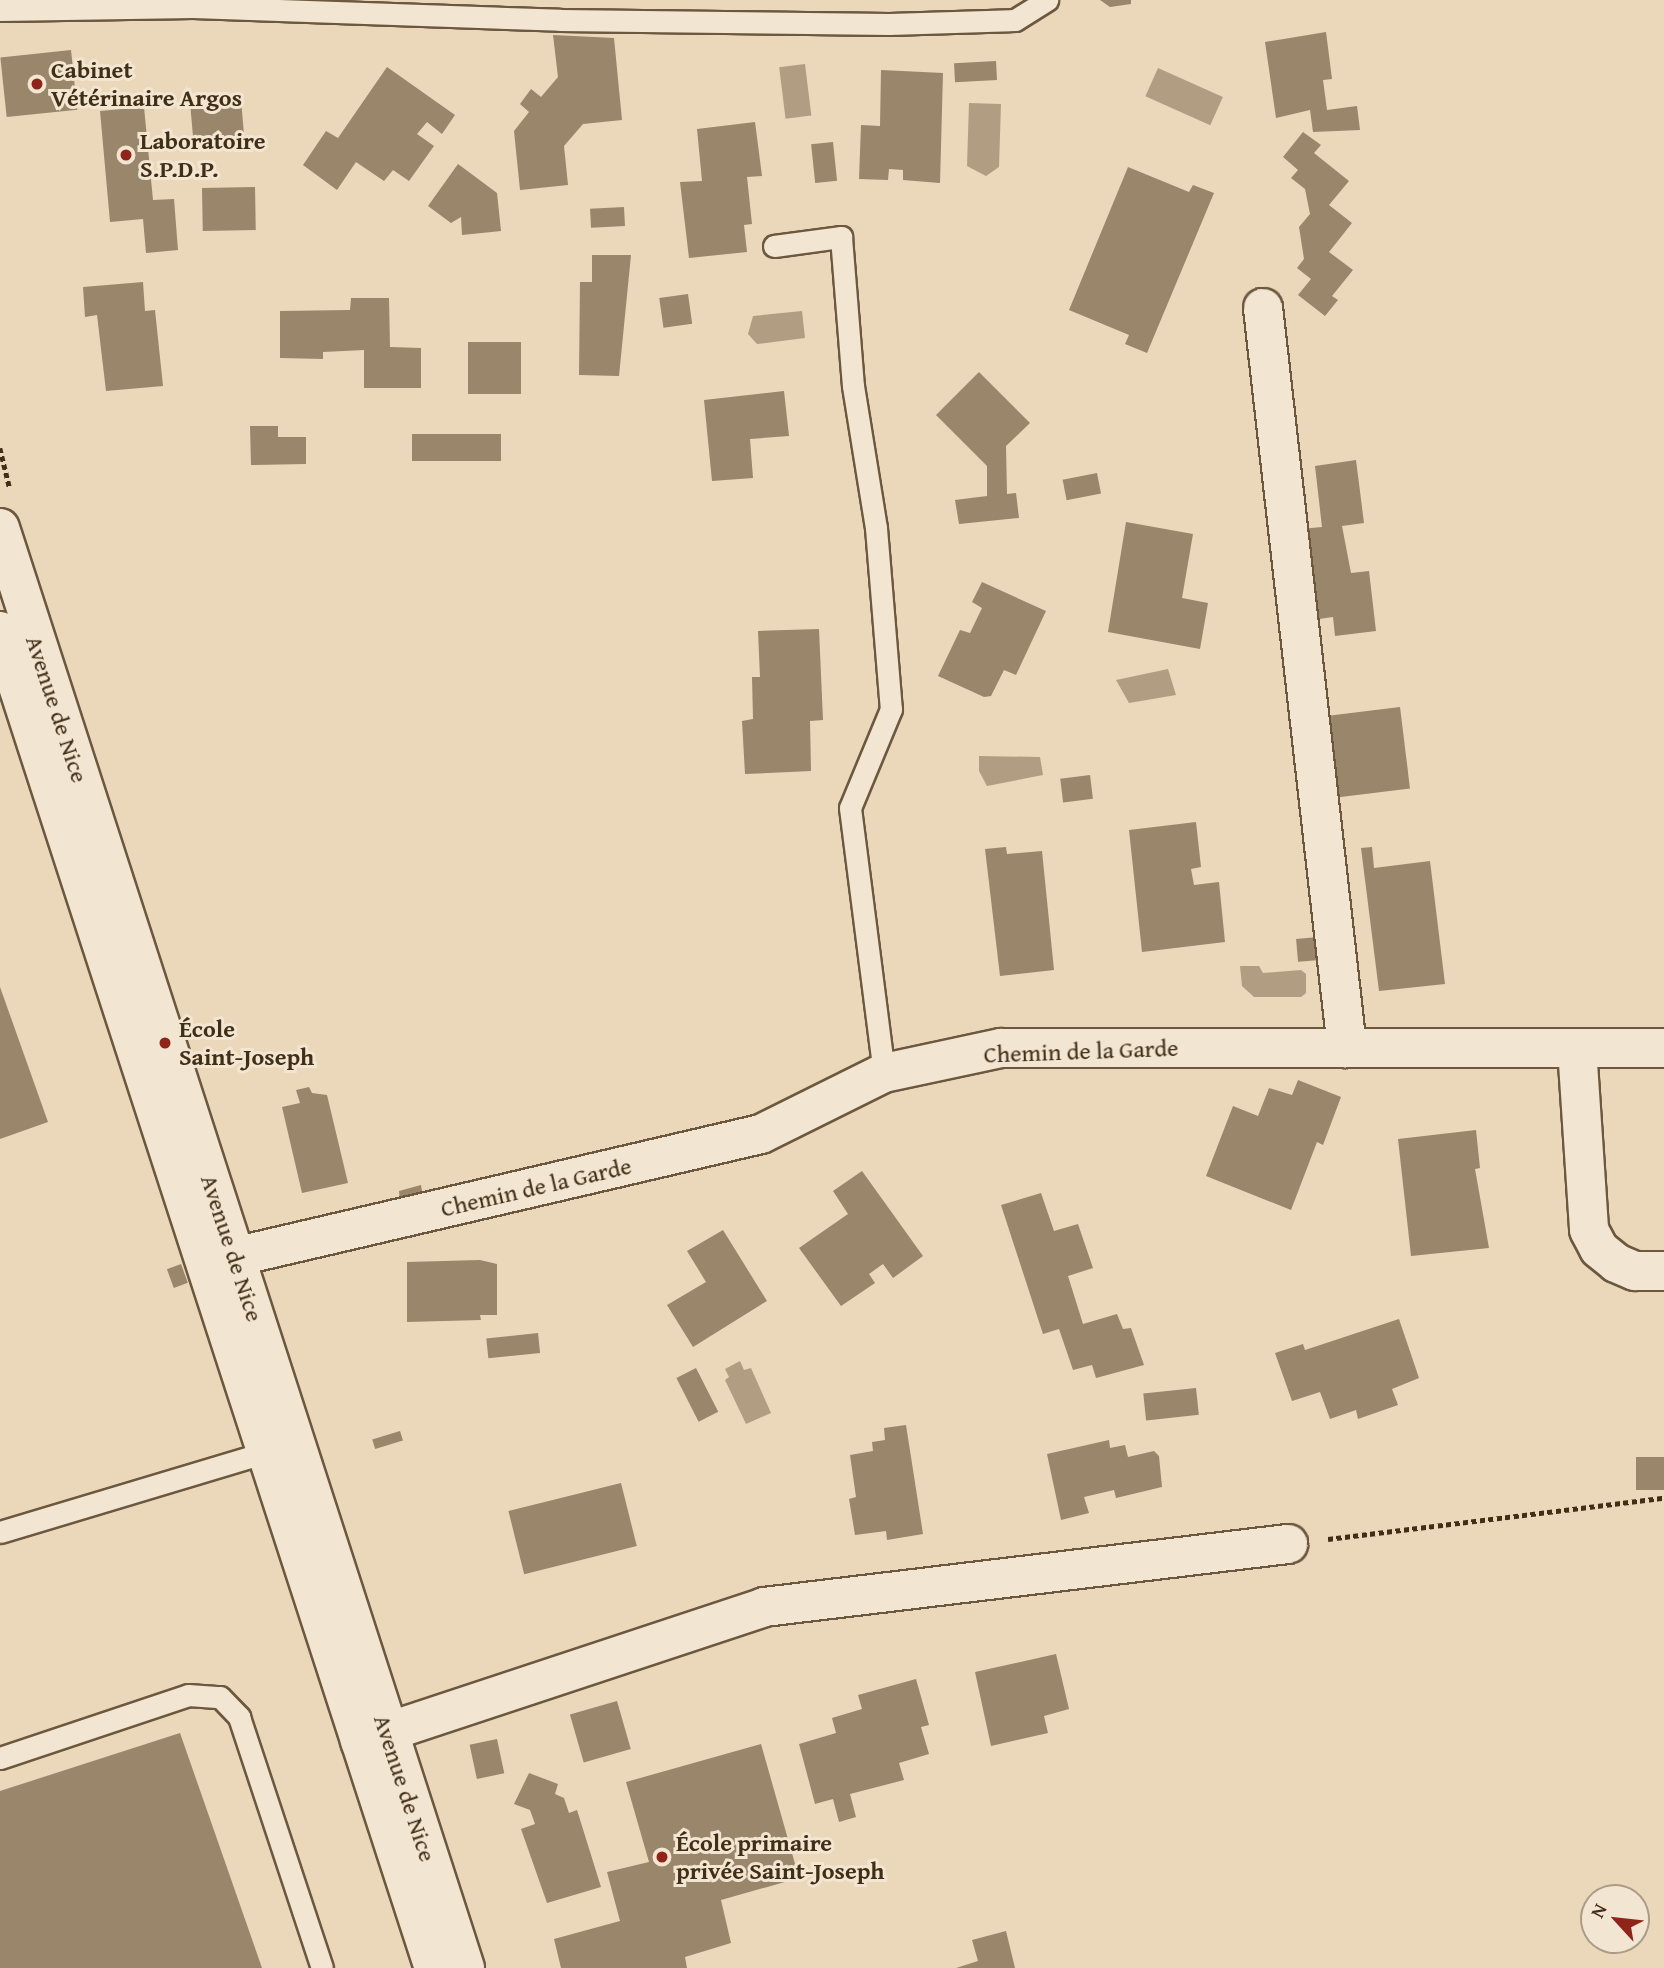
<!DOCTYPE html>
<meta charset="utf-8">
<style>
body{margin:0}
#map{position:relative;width:1664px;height:1968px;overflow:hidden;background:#ebd7b9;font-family:"Gentium Book Plus",serif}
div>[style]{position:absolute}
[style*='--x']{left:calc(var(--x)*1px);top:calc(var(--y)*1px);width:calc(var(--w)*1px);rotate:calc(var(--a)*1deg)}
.water>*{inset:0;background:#b19e82;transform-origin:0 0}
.building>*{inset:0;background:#99866b;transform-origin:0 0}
.path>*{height:4.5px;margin-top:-2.25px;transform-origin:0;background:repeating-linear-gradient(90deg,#412e16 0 5px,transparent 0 8.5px)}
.roads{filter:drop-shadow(2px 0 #6c583f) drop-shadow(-2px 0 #6c583f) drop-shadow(0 2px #6c583f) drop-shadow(0 -2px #6c583f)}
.lane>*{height:21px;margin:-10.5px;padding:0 10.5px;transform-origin:10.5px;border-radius:10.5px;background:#f2e5d2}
.street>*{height:38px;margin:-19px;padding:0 19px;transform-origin:19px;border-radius:19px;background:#f2e5d2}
.secondary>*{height:38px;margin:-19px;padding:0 19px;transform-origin:19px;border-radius:19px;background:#f2e5d2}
.dots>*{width:19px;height:19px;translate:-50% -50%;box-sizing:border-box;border:4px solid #f2e5d2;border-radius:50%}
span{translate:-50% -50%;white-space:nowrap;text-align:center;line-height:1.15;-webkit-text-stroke:6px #f2e5d2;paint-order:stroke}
.poi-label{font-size:24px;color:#412e16;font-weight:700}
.left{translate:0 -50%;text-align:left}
.street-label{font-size:24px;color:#412e16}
.north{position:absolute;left:1580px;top:1884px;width:70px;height:70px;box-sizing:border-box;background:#f2e5d2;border:2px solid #ab9c87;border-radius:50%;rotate:297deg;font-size:19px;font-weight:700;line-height:28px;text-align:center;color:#412e16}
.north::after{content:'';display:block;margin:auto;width:24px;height:32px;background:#8f2418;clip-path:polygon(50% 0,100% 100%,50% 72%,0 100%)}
</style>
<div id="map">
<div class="water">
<i style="left:805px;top:64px;width:52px;height:26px;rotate:83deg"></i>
<i style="left:1158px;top:68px;width:71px;height:31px;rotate:24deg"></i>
<i style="clip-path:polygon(969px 103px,1001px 104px,999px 167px,986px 176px,967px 166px)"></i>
<i style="clip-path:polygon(802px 311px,805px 338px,757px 344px,748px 334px,753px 316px)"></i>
<i style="clip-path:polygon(1168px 669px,1176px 695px,1129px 703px,1116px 680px)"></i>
<i style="clip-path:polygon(979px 756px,1040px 757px,1043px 775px,987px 786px,979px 771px)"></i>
<i style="clip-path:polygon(1240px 966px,1259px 966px,1263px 973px,1301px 970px,1306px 974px,1306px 993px,1301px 997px,1254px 997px,1242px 986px)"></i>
<i style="clip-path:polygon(740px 1361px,744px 1370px,751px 1368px,771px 1413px,746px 1424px,725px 1380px,729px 1377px,725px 1369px)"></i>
</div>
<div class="building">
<i style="clip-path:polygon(1100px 0,1131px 0,1131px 4px,1110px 7px)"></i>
<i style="clip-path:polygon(1326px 32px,1332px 79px,1323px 80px,1327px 110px,1357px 106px,1360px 130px,1313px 132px,1310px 110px,1276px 118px,1265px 42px)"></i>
<i style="clip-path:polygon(553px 35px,614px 38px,622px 120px,583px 124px,564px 146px,568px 185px,520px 190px,514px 131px,529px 112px,520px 104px,531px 89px,541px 97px,558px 77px)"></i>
<i style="left:71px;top:50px;width:60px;height:71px;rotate:84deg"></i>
<i style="left:996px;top:61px;width:19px;height:42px;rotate:87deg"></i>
<i style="clip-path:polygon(387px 67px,455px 115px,442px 134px,427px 122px,417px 134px,434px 146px,409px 181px,393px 170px,384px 181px,356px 162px,337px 190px,303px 165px,326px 131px,338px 138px)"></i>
<i style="clip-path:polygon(881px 70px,943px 73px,940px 183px,903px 180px,903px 170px,889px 169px,888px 180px,859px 179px,861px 125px,880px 126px)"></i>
<i style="left:241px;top:100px;width:42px;height:51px;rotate:85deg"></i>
<i style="clip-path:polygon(144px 107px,153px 200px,174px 199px,178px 250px,146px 253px,143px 219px,110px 222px,100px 111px)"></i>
<i style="clip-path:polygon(755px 122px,762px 176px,747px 177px,752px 224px,744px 225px,747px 252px,689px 258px,680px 182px,702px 181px,697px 129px)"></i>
<i style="clip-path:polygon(1303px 132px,1321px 145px,1314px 153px,1349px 181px,1329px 205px,1352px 223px,1329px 252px,1353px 270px,1332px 296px,1338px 300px,1325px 316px,1298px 295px,1311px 279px,1297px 268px,1304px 259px,1299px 227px,1310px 214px,1305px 189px,1291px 178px,1298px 170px,1283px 157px)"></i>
<i style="left:833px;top:142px;width:39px;height:22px;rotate:84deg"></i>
<i style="clip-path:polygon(458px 164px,497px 193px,501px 231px,462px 235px,461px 217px,451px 223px,428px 206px)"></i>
<i style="clip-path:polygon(1128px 167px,1189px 192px,1193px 185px,1214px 193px,1147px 353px,1125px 344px,1129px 335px,1069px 310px)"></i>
<i style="left:255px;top:187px;width:43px;height:53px;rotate:89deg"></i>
<i style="left:624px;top:207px;width:19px;height:34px;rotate:87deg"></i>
<i style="clip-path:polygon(592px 255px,631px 255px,619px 376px,579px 375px,580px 282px,592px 282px)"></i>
<i style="clip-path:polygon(143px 282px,145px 311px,155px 310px,163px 386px,106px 391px,97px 315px,85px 317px,83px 287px)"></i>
<i style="left:688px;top:294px;width:30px;height:29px;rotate:82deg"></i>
<i style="clip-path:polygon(351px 298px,389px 298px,390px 347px,421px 348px,421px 388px,364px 388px,364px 350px,323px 352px,323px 359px,280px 358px,280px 311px,350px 310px)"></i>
<i style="left:468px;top:342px;width:53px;height:52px"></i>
<i style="clip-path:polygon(979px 372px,1030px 423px,1006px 446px,1007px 494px,1016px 493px,1019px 518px,959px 524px,955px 500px,987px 496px,987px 466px,936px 415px)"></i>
<i style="clip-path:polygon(784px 391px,789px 436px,750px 439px,753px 478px,712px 481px,704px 400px)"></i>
<i style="clip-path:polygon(250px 426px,278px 426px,278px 437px,306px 437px,306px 464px,251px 465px)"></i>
<i style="left:501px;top:434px;width:27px;height:89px;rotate:90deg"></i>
<i style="clip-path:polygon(1356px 460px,1364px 523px,1342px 526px,1351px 573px,1369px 571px,1376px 631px,1335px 636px,1333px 617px,1312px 620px,1301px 529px,1322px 527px,1315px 466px)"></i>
<i style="left:1097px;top:473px;width:21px;height:35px;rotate:79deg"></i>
<i style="clip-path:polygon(1126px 522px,1193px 534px,1182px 598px,1208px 603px,1200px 649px,1108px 632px)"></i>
<i style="clip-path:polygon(982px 582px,1046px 611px,1016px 675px,1004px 670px,991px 696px,984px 697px,938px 676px,960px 630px,970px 633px,982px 608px,972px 602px)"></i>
<i style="clip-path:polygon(819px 629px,823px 720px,810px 721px,811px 771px,745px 774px,742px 721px,753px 719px,752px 677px,760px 677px,758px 631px)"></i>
<i style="left:1400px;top:707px;width:82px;height:72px;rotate:83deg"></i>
<i style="left:1090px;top:775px;width:24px;height:30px;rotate:83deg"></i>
<i style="clip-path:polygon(1196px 822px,1201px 867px,1191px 869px,1194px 885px,1219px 882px,1225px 942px,1142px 952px,1129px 830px)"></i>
<i style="clip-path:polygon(1006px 847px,1007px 854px,1042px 851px,1054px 970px,1000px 976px,985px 849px)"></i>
<i style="clip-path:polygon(1372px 847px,1374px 868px,1430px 861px,1445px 984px,1379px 991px,1361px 848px)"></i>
<i style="left:1318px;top:937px;width:23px;height:22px;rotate:85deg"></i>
<i style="clip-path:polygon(0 987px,48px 1122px,0 1139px)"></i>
<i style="clip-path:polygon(1298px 1080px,1341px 1097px,1323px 1145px,1317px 1142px,1291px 1210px,1206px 1176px,1233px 1106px,1258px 1116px,1269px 1088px,1292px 1095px)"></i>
<i style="clip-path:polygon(309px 1087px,312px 1093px,327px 1095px,348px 1183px,302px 1193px,282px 1107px,300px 1103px,296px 1090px)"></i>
<i style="clip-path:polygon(1476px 1130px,1480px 1168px,1475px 1169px,1489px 1248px,1411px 1256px,1398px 1139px)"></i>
<i style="clip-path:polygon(862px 1171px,923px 1256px,893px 1278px,883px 1264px,869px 1274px,875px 1283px,841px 1306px,799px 1248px,848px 1214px,833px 1191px)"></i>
<i style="clip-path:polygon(421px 1185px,423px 1197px,400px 1202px,399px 1191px)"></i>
<i style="clip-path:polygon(1041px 1193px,1054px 1231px,1078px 1224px,1093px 1268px,1068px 1276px,1083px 1324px,1117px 1314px,1123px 1329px,1131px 1328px,1144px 1365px,1096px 1378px,1092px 1365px,1073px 1370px,1059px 1329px,1043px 1334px,1001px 1205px)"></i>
<i style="clip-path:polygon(723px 1230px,767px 1301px,693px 1347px,667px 1305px,706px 1282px,687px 1251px)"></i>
<i style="clip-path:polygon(480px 1260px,497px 1264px,497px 1315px,480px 1315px,481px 1320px,407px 1322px,407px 1262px)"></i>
<i style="left:181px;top:1264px;width:20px;height:15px;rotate:70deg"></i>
<i style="clip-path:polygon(1399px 1319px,1419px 1378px,1392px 1389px,1398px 1405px,1358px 1419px,1356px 1410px,1330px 1419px,1320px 1392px,1292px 1401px,1275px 1353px,1303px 1344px,1305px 1350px)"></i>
<i style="left:538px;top:1333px;width:20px;height:52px;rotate:84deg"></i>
<i style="left:696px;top:1368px;width:49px;height:22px;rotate:63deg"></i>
<i style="left:1196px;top:1388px;width:27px;height:53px;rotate:84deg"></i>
<i style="clip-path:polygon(906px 1425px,923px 1534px,887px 1540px,886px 1531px,855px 1535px,849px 1499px,856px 1497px,850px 1455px,873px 1451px,872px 1442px,885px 1440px,884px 1428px)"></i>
<i style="left:400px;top:1431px;width:10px;height:29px;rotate:73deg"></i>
<i style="clip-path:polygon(1109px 1440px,1110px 1448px,1125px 1445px,1128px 1457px,1154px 1451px,1159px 1456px,1162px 1487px,1116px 1498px,1114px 1490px,1084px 1497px,1089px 1513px,1061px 1520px,1047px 1454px)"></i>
<i style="left:1664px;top:1457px;width:33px;height:28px;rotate:90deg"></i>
<i style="left:621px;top:1483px;width:65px;height:116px;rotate:76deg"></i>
<i style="clip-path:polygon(1056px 1654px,1069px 1709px,1044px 1716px,1048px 1733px,991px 1746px,975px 1672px)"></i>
<i style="clip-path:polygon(916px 1679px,929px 1725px,921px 1727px,929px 1754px,899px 1763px,904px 1780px,850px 1794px,856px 1817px,839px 1822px,833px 1799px,815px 1804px,799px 1744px,836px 1733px,832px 1718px,862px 1709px,858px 1695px)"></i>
<i style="left:617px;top:1701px;width:50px;height:49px;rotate:74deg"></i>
<i style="clip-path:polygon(180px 1733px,262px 1968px,0 1968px,0 1791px)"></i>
<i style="left:497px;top:1739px;width:35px;height:28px;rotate:78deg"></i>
<i style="clip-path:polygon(761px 1744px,799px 1878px,721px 1900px,731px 1943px,685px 1957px,687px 1968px,561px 1968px,554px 1939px,620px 1921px,607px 1872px,649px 1862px,626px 1782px)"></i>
<i style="clip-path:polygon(529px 1773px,558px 1784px,555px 1794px,564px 1798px,569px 1813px,577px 1810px,601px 1887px,547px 1903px,521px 1829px,535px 1824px,530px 1810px,514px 1804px)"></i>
<i style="clip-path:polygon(1006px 1931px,1015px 1968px,956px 1968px,978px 1961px,972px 1940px)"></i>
</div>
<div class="path">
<i style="--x:0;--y:448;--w:42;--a:76.3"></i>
<i style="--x:1328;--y:1539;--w:338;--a:-7"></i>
</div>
<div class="roads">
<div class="lane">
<i style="--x:0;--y:10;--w:193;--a:-0.9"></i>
<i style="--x:193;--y:7;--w:367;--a:2"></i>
<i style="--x:560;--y:20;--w:329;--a:0.7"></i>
<i style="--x:889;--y:24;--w:126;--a:-1.8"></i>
<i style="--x:1015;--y:20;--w:38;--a:-32"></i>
<i style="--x:774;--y:246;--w:68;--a:-7.7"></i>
<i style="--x:841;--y:237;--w:149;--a:85.4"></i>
<i style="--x:853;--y:386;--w:144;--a:80.8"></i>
<i style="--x:876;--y:528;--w:182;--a:85.3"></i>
<i style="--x:891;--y:709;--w:107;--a:112.5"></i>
<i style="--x:850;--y:808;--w:267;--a:82.7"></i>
<i style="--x:0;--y:1532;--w:288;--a:-16.7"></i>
<i style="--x:0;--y:1758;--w:198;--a:-18.5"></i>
<i style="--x:188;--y:1695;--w:32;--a:4"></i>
<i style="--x:220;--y:1697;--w:28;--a:46"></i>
<i style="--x:239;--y:1717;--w:264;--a:71.7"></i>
</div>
<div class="street">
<i style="--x:1263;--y:308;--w:745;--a:83.52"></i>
<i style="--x:1577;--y:1048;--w:182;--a:86.2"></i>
<i style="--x:1589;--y:1230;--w:21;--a:62"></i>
<i style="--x:1599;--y:1249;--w:22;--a:39"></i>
<i style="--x:1616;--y:1263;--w:21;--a:23"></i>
<i style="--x:1635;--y:1271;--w:29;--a:0"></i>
<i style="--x:234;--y:1257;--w:541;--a:-13.14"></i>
<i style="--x:761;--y:1134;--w:137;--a:-26.4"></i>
<i style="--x:884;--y:1073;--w:120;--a:-12.1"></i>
<i style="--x:1001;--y:1048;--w:663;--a:0"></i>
<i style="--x:360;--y:1741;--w:426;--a:-18.3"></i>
<i style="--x:764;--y:1607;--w:528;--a:-6.86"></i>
</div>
<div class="secondary">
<i style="--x:0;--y:528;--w:1513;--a:72.1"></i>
<i style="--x:0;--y:631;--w:1406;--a:72.02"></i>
</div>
</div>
<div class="dots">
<i style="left:37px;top:84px;background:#8f2418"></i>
<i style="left:126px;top:155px;background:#8f2418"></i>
<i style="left:165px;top:1043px;background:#8f2418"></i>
<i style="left:662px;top:1857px;background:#8f2418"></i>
</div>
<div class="poi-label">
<span class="left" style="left:51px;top:84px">Cabinet<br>Vétérinaire Argos</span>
<span class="left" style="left:140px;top:155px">Laboratoire<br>S.P.D.P.</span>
<span class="left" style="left:179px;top:1043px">École<br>Saint-Joseph</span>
<span class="left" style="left:676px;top:1857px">École primaire<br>privée Saint-Joseph</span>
</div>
<div class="street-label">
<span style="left:57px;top:709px;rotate:72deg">Avenue de Nice</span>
<span style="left:1081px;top:1051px;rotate:-2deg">Chemin de la Garde</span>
<span style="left:536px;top:1187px;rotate:-13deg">Chemin de la Garde</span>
<span style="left:232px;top:1248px;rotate:72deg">Avenue de Nice</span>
<span style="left:405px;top:1788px;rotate:72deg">Avenue de Nice</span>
</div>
<div class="north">N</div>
</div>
